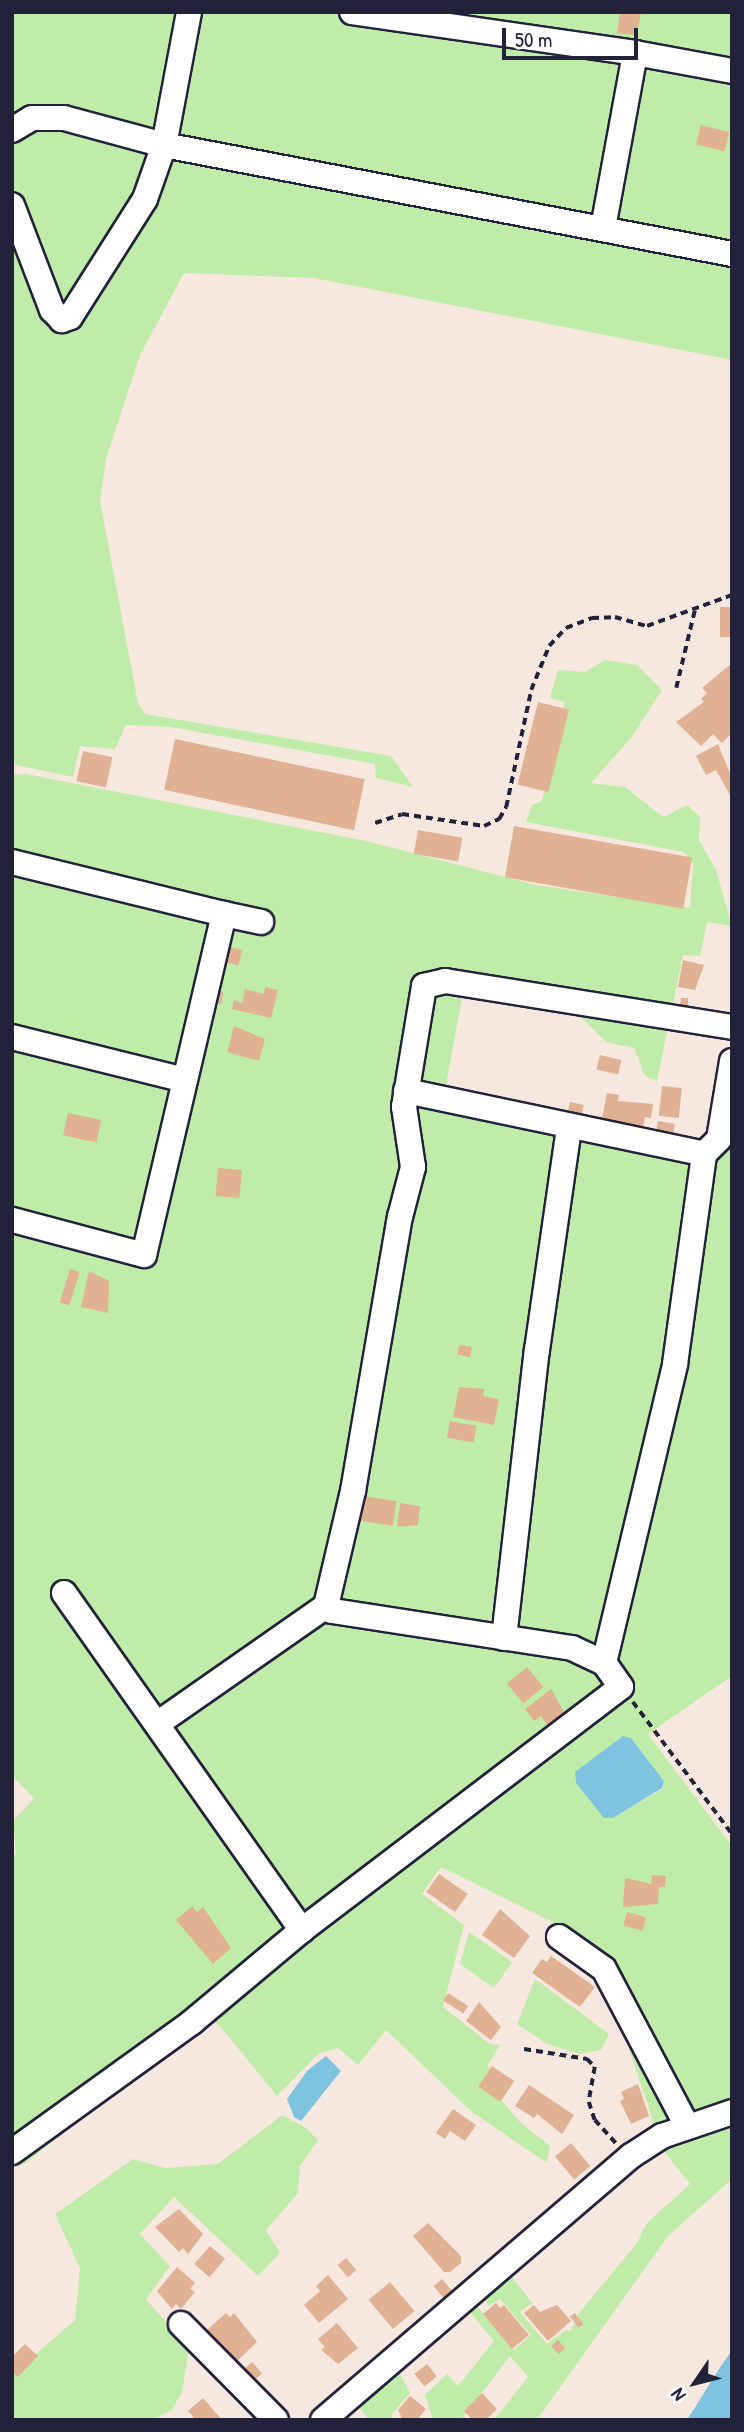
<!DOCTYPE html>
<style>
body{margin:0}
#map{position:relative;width:744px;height:2432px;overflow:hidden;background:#f6e8df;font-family:"Patrick Hand",sans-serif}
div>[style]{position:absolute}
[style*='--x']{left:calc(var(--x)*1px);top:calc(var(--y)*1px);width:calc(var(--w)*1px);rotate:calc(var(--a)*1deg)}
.green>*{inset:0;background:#c0eca9}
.water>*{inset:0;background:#7ec3df}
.building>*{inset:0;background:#e1b193;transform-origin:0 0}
.path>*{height:3.5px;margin-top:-1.75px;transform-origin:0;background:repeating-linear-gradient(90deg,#22223b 0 7px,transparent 0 12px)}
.roads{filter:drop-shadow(2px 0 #22223b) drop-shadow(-2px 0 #22223b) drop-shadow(0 2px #22223b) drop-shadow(0 -2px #22223b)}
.minor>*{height:24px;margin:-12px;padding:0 12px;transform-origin:12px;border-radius:12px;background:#fff}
span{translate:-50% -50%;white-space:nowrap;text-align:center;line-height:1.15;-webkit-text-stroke:5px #fff;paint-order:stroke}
.frame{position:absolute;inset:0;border:14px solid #22223b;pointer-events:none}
.north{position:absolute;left:660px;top:2348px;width:70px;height:70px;-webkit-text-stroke:5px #fff;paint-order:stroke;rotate:235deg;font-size:19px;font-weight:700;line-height:28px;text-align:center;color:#22223b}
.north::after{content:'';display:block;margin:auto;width:24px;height:32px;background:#22223b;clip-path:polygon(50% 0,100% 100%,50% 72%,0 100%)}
.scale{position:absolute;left:502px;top:28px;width:136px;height:32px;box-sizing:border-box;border:4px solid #22223b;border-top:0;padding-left:9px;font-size:21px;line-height:24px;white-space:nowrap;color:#22223b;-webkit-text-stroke:5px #fff;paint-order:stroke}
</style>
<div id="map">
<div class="green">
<i style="clip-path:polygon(12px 12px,732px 12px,732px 360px,314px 278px,184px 273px,140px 355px,106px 459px,100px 501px,138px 703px,145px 714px,391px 756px,413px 787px,376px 778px,375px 764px,171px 727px,126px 725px,115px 749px,80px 746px,73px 777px,12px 764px)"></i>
<i style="clip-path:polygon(evenodd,605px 660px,637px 665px,662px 690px,631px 738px,591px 783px,625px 787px,663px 817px,687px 805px,700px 817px,699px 840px,716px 870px,732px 926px,707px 922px,700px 956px,683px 955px,657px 1081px,645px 1076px,634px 1048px,606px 1042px,583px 1019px,553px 1006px,463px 992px,446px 1085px,707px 1144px,732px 1098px,732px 1676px,648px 1734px,732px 1846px,732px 2179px,668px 2236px,537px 2420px,494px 2420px,528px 2377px,510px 2356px,461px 2420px,433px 2420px,425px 2395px,447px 2374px,458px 2386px,494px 2341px,470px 2312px,477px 2306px,514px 2350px,531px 2335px,500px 2299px,489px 2306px,482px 2296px,509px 2273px,532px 2303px,520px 2312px,547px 2344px,567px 2329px,570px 2332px,579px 2313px,637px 2243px,647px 2223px,690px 2184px,663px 2150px,629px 2049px,620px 1981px,565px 1928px,441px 1867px,422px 1894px,464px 1925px,443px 2007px,490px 2044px,500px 2045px,488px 2064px,491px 2088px,520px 2122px,550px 2146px,547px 2163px,472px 2112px,386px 2030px,358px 2065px,338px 2048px,318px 2054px,277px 2096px,219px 2025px,209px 2019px,23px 2165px,12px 2154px,12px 1858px,16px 1854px,13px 1821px,34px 1798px,12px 1776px,12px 775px,26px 774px,366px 841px,536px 885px,690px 908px,693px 864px,684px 852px,526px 822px,532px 805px,542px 801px,565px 702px,550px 698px,558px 670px,585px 672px,605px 660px,631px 1738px,664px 1781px,662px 1789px,613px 1818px,605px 1818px,576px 1783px,575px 1772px,631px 1738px)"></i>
<i style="clip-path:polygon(469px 1932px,512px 1962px,494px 1988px,460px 1964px)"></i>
<i style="clip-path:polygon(535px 1979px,609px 2034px,601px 2050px,579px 2054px,547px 2044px,517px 2024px)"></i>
<i style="clip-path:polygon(282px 2115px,306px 2128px,318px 2140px,300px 2166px,298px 2193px,266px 2230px,280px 2253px,258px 2276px,174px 2197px,140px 2234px,170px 2266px,146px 2299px,189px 2349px,182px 2392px,171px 2411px,150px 2420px,12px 2420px,12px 2375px,75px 2320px,80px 2268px,55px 2214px,133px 2159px,165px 2168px,218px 2164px)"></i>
<i style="clip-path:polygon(396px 2366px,410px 2393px,391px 2415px,393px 2420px,369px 2420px,357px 2404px)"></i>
</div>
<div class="water">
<i style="clip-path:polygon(623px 1736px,631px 1738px,664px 1781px,662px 1788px,613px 1818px,604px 1818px,576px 1783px,575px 1772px)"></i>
<i style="clip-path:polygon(326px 2056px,341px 2071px,301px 2121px,294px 2117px,287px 2099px,307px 2071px)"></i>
<i style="clip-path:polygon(732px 2350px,732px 2420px,687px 2420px,719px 2369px)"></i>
</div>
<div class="building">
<i style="clip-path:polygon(620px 12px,641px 12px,637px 35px,617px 33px)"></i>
<i style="left:701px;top:125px;width:29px;height:20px;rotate:14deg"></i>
<i style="left:720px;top:607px;width:12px;height:30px"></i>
<i style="clip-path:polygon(732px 663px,732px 733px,722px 743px,713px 734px,701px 746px,676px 722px,704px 702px,701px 699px,707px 693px,702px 688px)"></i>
<i style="left:538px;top:702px;width:32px;height:85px;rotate:14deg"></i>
<i style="left:175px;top:739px;width:194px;height:52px;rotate:12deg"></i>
<i style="clip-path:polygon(718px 744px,732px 778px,732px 799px,716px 770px,706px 775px,696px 756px)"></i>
<i style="left:83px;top:751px;width:30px;height:31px;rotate:12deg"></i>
<i style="left:514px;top:826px;width:181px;height:52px;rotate:10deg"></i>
<i style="left:418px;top:830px;width:45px;height:24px;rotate:10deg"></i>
<i style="left:227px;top:946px;width:16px;height:16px;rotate:15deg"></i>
<i style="clip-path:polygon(683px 960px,704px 965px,695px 990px,678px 987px)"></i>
<i style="clip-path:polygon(265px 987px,278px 990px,271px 1018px,232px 1009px,234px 1000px,242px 1003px,245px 989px,264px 994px)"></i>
<i style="left:213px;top:991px;width:10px;height:12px;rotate:6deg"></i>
<i style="clip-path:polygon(681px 998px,688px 998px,688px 1009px,680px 1008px)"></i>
<i style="clip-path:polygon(234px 1026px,265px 1039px,259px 1061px,227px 1052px)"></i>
<i style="left:600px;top:1055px;width:22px;height:15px;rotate:13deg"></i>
<i style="left:662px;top:1086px;width:20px;height:30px;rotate:6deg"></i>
<i style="clip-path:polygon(607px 1093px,619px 1095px,618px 1101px,653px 1104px,651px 1118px,645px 1117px,643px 1127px,602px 1119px)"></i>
<i style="left:570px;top:1102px;width:14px;height:15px;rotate:12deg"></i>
<i style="left:68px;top:1113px;width:34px;height:23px;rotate:12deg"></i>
<i style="left:658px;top:1121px;width:17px;height:13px;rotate:10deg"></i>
<i style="left:218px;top:1168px;width:24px;height:28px;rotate:5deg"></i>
<i style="left:70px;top:1269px;width:10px;height:35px;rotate:17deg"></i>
<i style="clip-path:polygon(89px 1271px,109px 1281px,108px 1313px,81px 1307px)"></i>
<i style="left:459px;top:1345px;width:13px;height:10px;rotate:9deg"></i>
<i style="clip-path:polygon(459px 1387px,484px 1389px,483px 1396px,499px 1399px,494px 1425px,453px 1417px)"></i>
<i style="left:450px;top:1421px;width:27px;height:17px;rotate:10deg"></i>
<i style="left:364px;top:1496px;width:33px;height:25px;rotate:9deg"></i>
<i style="clip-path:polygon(400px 1503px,420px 1506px,418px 1525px,397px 1527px)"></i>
<i style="left:527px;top:1667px;width:26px;height:26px;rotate:51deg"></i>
<i style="clip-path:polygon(551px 1689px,567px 1717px,550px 1729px,541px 1716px,534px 1721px,525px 1709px)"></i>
<i style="left:439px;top:1874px;width:35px;height:22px;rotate:35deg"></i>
<i style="clip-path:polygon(652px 1875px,666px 1876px,665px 1887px,659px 1887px,658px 1904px,623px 1907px,625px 1878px,651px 1884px)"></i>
<i style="clip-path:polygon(192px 1906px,197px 1912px,203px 1907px,231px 1948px,213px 1964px,176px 1920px)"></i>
<i style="clip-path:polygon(500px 1909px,530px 1936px,514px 1958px,482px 1935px)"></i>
<i style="left:627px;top:1912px;width:20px;height:14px;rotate:15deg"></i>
<i style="clip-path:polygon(551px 1956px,595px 1987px,580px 2007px,532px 1973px,542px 1959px,547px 1962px)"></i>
<i style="left:448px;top:1993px;width:24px;height:9px;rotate:33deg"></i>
<i style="clip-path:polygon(479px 2002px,501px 2027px,491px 2040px,466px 2021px)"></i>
<i style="left:492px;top:2066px;width:27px;height:25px;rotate:34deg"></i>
<i style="clip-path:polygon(638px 2084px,649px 2116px,631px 2124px,620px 2101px,624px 2099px,621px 2092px)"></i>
<i style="clip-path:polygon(529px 2085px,574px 2115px,562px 2134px,537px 2114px,534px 2118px,515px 2106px)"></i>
<i style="clip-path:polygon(453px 2109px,476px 2125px,465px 2141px,450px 2131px,445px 2139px,436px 2133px)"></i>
<i style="left:571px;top:2143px;width:30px;height:21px;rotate:50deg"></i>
<i style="clip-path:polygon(179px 2209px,203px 2234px,188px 2254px,183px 2248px,179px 2252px,155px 2227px)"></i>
<i style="clip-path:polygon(428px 2223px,461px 2256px,461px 2263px,450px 2272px,444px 2272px,413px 2236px)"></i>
<i style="left:210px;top:2246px;width:20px;height:24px;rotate:41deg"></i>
<i style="left:346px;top:2258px;width:16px;height:11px;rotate:50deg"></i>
<i style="clip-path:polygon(177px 2267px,195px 2283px,190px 2289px,195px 2292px,181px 2309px,176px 2304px,172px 2309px,157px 2291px)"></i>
<i style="clip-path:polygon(328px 2275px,348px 2299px,319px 2323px,304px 2305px,320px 2291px,316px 2286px)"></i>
<i style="left:442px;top:2279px;width:16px;height:11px;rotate:50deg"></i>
<i style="left:390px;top:2282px;width:38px;height:28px;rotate:50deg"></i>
<i style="clip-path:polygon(496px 2303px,500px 2308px,504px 2305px,529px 2335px,512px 2349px,483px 2314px)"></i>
<i style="clip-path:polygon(534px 2305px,540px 2312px,557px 2305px,571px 2321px,548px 2341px,524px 2313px)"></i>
<i style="clip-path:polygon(226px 2313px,230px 2317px,234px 2313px,257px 2342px,236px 2362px,207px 2330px)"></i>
<i style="left:575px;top:2313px;width:14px;height:6px;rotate:54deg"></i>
<i style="clip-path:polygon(337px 2323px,358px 2348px,338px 2364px,321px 2350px,325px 2347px,318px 2339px)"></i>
<i style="left:558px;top:2340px;width:11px;height:9px;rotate:49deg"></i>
<i style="clip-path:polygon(25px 2344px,38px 2356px,18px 2377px,12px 2372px,12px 2357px)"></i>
<i style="left:252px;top:2362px;width:15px;height:11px;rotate:48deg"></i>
<i style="left:427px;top:2364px;width:16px;height:16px;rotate:52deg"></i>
<i style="clip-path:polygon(482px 2393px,497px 2409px,486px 2420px,473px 2420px,464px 2411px)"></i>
<i style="clip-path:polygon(410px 2396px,426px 2409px,417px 2420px,403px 2420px,398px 2410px)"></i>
<i style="clip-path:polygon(203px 2398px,222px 2420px,196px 2420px,188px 2411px)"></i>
</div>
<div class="path">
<i style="--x:676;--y:688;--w:81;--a:-76.5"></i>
<i style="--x:375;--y:823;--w:28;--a:-18"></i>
<i style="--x:402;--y:814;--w:83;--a:8.3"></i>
<i style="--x:484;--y:826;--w:17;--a:-25"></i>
<i style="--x:499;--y:819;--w:14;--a:-60"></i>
<i style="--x:506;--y:807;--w:120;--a:-77.9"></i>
<i style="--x:531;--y:690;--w:48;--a:-67.8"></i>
<i style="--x:549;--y:646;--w:25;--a:-47"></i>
<i style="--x:566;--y:628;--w:28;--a:-21"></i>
<i style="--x:592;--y:618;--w:23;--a:-2"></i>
<i style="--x:615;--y:617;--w:33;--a:16"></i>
<i style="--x:647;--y:626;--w:90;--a:-20"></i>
<i style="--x:633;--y:1702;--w:165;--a:53.1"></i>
<i style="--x:524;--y:2049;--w:64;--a:9"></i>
<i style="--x:587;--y:2059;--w:11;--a:45"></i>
<i style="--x:595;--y:2067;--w:36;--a:100"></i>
<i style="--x:589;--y:2102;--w:19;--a:72"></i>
<i style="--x:595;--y:2120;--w:31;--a:48"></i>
</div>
<div class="roads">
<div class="minor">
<i style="--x:189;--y:12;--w:135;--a:100.6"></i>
<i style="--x:164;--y:145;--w:578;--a:10.86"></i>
<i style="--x:352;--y:12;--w:286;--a:8.2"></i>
<i style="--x:635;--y:53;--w:99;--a:10.5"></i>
<i style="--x:12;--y:130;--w:23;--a:-31"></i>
<i style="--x:32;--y:118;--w:32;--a:0"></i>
<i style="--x:64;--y:118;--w:104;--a:15.1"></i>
<i style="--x:164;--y:145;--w:57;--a:109.4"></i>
<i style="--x:145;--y:199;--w:140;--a:122.4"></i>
<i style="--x:70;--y:317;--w:9;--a:159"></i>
<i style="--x:62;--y:320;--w:14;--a:-135"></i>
<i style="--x:52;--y:310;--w:112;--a:-110.9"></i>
<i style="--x:603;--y:228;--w:178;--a:-79.6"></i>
<i style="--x:12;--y:862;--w:218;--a:13.8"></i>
<i style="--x:224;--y:914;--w:350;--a:103.2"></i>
<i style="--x:144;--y:1255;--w:137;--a:-165.1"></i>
<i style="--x:224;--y:914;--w:38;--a:12"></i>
<i style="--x:12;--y:1037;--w:178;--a:14"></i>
<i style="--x:406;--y:1091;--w:305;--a:11.9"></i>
<i style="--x:64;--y:1593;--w:413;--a:54.8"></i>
<i style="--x:504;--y:1638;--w:290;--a:-83.5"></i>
<i style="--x:537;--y:1350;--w:225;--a:-81.8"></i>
<i style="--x:604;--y:1663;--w:307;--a:-76.6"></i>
<i style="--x:675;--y:1364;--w:212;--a:-82.1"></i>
<i style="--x:704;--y:1154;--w:21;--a:-45"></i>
<i style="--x:719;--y:1139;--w:79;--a:-80.5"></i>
<i style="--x:157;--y:1724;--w:206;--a:-34.9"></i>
<i style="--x:326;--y:1606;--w:118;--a:-76.8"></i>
<i style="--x:353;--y:1491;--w:278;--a:-80.3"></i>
<i style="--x:400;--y:1217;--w:52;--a:-75.4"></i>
<i style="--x:413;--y:1167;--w:61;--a:-98.5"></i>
<i style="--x:404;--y:1107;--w:123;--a:-80.6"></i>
<i style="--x:424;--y:986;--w:22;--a:-13"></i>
<i style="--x:445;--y:981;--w:291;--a:9.1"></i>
<i style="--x:559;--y:1937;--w:55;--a:35.4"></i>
<i style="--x:604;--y:1969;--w:178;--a:62.1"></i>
<i style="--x:12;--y:2152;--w:222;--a:-35.8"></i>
<i style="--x:192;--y:2022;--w:143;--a:-39.9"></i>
<i style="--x:302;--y:1930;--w:401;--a:-37.3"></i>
<i style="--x:621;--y:1687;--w:29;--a:-125"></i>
<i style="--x:604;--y:1663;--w:35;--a:-155"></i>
<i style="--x:572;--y:1648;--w:243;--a:-171.2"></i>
<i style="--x:332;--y:1611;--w:8;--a:-140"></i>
<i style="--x:181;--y:2324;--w:135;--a:45.3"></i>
<i style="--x:323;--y:2420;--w:406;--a:-40.6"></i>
<i style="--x:631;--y:2156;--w:37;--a:-33"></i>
<i style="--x:662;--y:2136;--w:74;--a:-18.9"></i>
</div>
</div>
<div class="frame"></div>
<div class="north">N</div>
<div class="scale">50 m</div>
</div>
